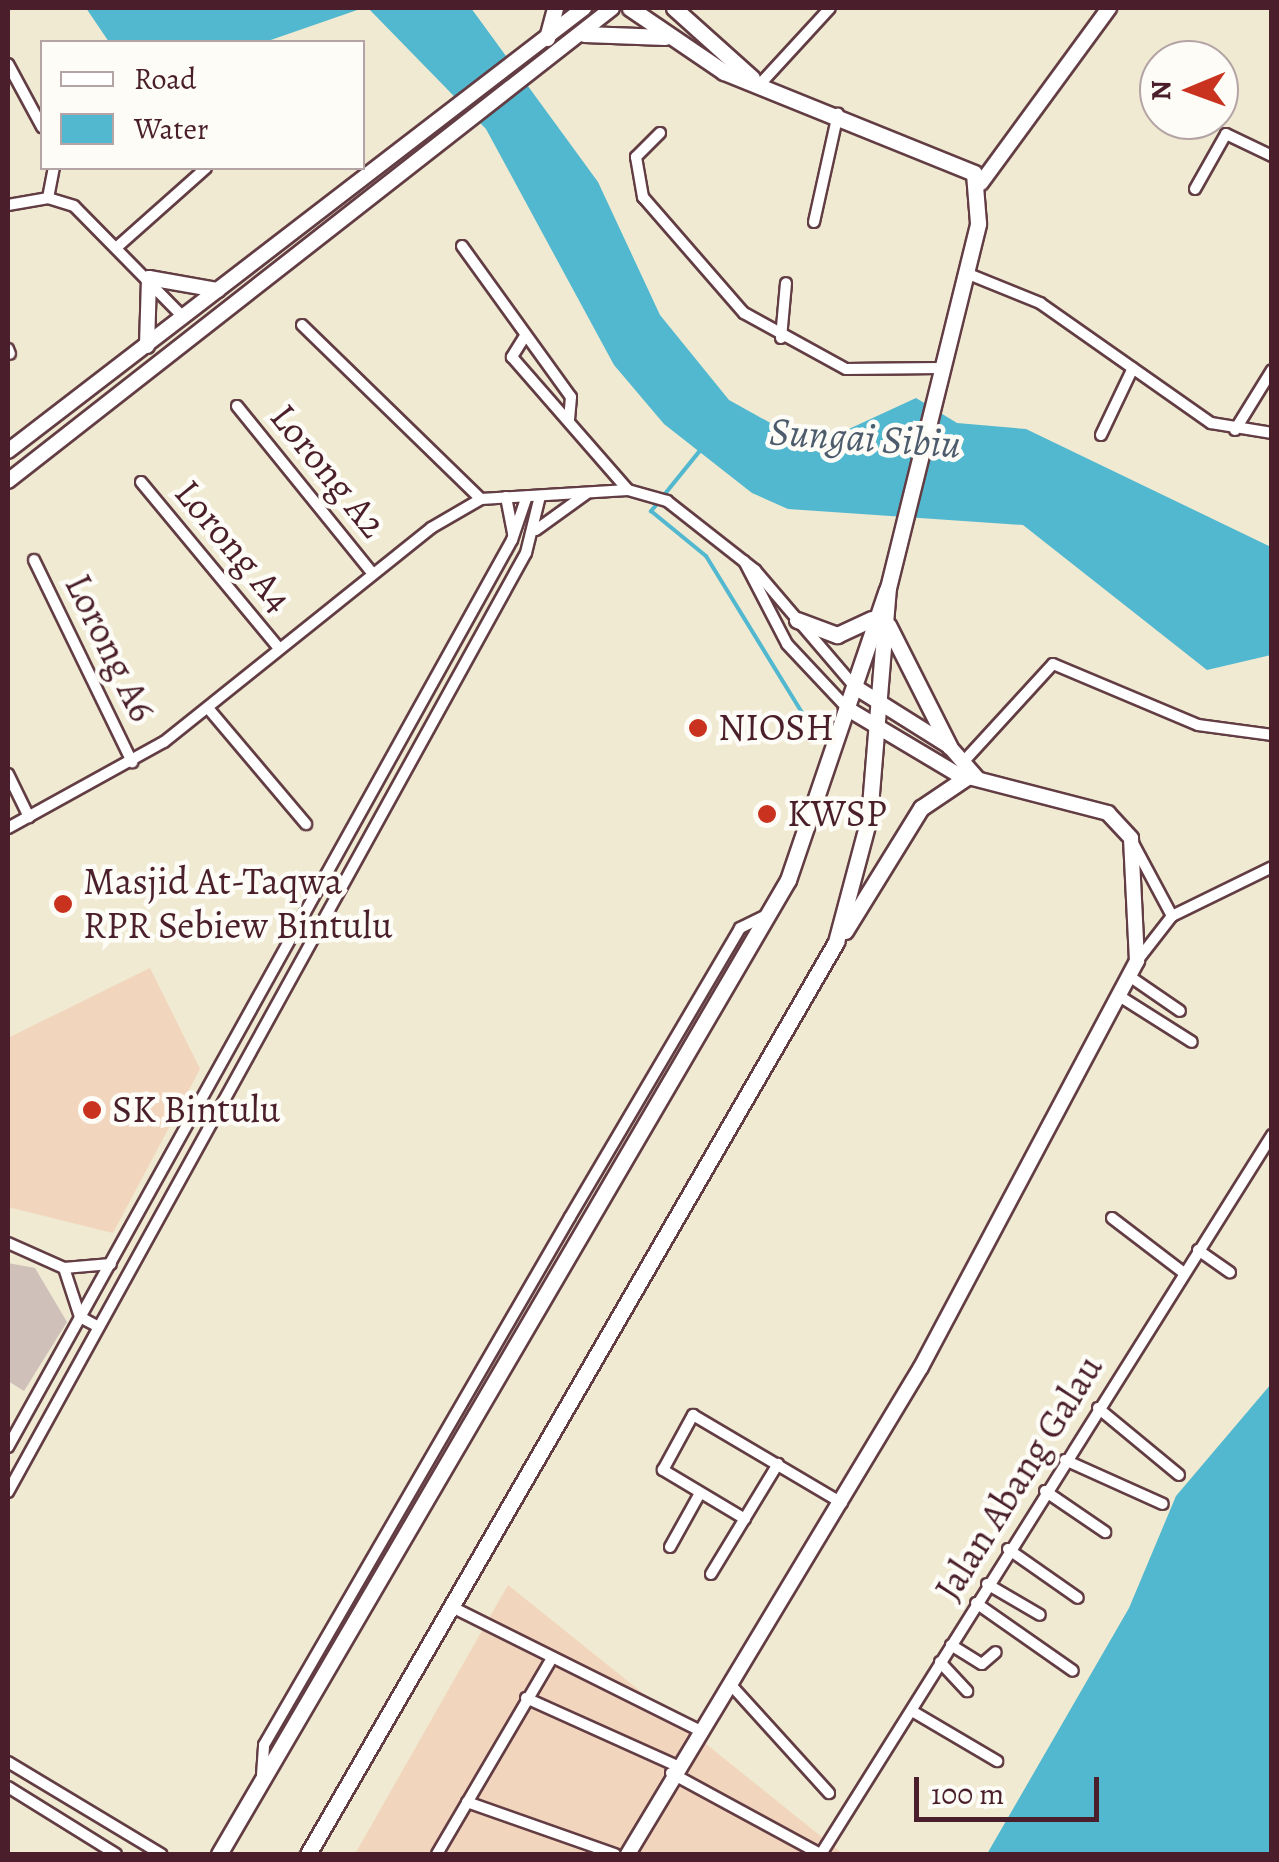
<!DOCTYPE html>
<style>
body{margin:0}
#map{position:relative;width:1279px;height:1862px;overflow:hidden;background:#efead1;font-family:Alegreya,serif}
div>[style]{position:absolute}
[style*='--x']{left:calc(var(--x)*1px);top:calc(var(--y)*1px);width:calc(var(--w)*1px);rotate:calc(var(--a)*1deg)}
.built>*{inset:0;background:#f2d5bd}
.industrial>*{inset:0;background:#cfc1ba}
.water>*{inset:0;background:#52b8d0}
.stream>*{height:4px;margin:-2px;padding:0 2px;transform-origin:2px;border-radius:2px;background:#52b8d0}
.roads{filter:drop-shadow(2px 0 #633d44) drop-shadow(-2px 0 #633d44) drop-shadow(0 2px #633d44) drop-shadow(0 -2px #633d44)}
.minor>*{height:10px;margin:-5px;padding:0 5px;transform-origin:5px;border-radius:5px;background:#fff}
.tertiary>*{height:14px;margin:-7px;padding:0 7px;transform-origin:7px;border-radius:7px;background:#fff}
.secondary>*{height:15px;margin:-7.5px;padding:0 7.5px;transform-origin:7.5px;border-radius:7.5px;background:#fff}
.dots>*{width:28px;height:28px;translate:-50% -50%;box-sizing:border-box;border:5px solid #fdfcf7;border-radius:50%}
span{translate:-50% -50%;white-space:nowrap;text-align:center;line-height:1.15;-webkit-text-stroke:9px #fdfcf7;paint-order:stroke}
.street-label{font-size:38px;color:#4a1f2b}
.poi-label{font-size:38px;color:#4a1f2b}
.left{translate:0 -50%;text-align:left}
.water-label{font-size:40px;color:#4d5c6d;font-style:italic}
.frame{position:absolute;inset:0;border:10px solid #4a1f2b;pointer-events:none}
.legend{position:absolute;left:40px;top:40px;width:325px;height:130px;box-sizing:border-box;background:#fdfcf7;border:2px solid #b5a4a5;margin:0;padding:12px 18px;list-style:none;font-size:30px;color:#4a1f2b}
.legend li{display:flex;align-items:center;gap:20px;height:50px}
.legend b{width:50px;border:2px solid #b5a4a5}
.north{position:absolute;left:1139px;top:40px;width:100px;height:100px;box-sizing:border-box;background:#fdfcf7;border:2px solid #b5a4a5;border-radius:50%;rotate:269deg;font-size:28px;font-weight:700;line-height:40px;text-align:center;color:#4a1f2b}
.north::after{content:'';display:block;margin:auto;width:35px;height:45px;background:#c8321e;clip-path:polygon(50% 0,100% 100%,50% 72%,0 100%)}
.scale{position:absolute;left:914px;top:1777px;width:185px;height:45px;box-sizing:border-box;border:5px solid #4a1f2b;border-top:0;padding-left:12px;font-size:30px;line-height:35px;white-space:nowrap;color:#4a1f2b;-webkit-text-stroke:8px #fdfcf7;paint-order:stroke}
</style>
<div id="map">
<div class="built">
<i style="clip-path:polygon(150px 968px,200px 1069px,113px 1233px,8px 1207px,8px 1038px)"></i>
<i style="clip-path:polygon(508px 1585px,843px 1854px,355px 1854px)"></i>
</div>
<div class="industrial">
<i style="clip-path:polygon(8px 1263px,35px 1268px,67px 1322px,24px 1391px,8px 1381px)"></i>
</div>
<div class="water">
<i style="clip-path:polygon(86px 8px,194px 9px,363px 8px,265px 42px,109px 42px)"></i>
<i style="clip-path:polygon(368px 8px,471px 8px,598px 182px,660px 315px,729px 400px,812px 446px,916px 398px,957px 423px,1026px 429px,1271px 547px,1271px 655px,1207px 670px,1023px 525px,788px 509px,752px 493px,664px 424px,614px 365px,486px 129px)"></i>
<i style="clip-path:polygon(1271px 1384px,1271px 1854px,987px 1854px,1129px 1608px,1176px 1496px)"></i>
</div>
<div class="stream">
<i style="--x:664;--y:495;--w:60;--a:-51"></i>
<i style="--x:658;--y:503;--w:11;--a:131"></i>
<i style="--x:651;--y:511;--w:71;--a:39.3"></i>
<i style="--x:706;--y:556;--w:188;--a:58.5"></i>
</div>
<div class="roads">
<div class="minor">
<i style="--x:8;--y:64;--w:72;--a:61.6"></i>
<i style="--x:762;--y:82;--w:100;--a:-47.4"></i>
<i style="--x:660;--y:133;--w:34;--a:135"></i>
<i style="--x:636;--y:157;--w:41;--a:80.1"></i>
<i style="--x:643;--y:197;--w:154;--a:49"></i>
<i style="--x:744;--y:313;--w:116;--a:28.8"></i>
<i style="--x:846;--y:369;--w:94;--a:-0.6"></i>
<i style="--x:1195;--y:189;--w:63;--a:-60.6"></i>
<i style="--x:1226;--y:134;--w:51;--a:25.6"></i>
<i style="--x:48;--y:198;--w:31;--a:-79"></i>
<i style="--x:8;--y:205;--w:41;--a:-9.9"></i>
<i style="--x:48;--y:198;--w:27;--a:17"></i>
<i style="--x:74;--y:206;--w:154;--a:45.5"></i>
<i style="--x:814;--y:222;--w:111;--a:-77.5"></i>
<i style="--x:462;--y:246;--w:186;--a:54.2"></i>
<i style="--x:571;--y:397;--w:24;--a:95"></i>
<i style="--x:116;--y:248;--w:120;--a:-41.6"></i>
<i style="--x:966;--y:273;--w:80;--a:22.1"></i>
<i style="--x:1040;--y:303;--w:209;--a:35.1"></i>
<i style="--x:1211;--y:423;--w:62;--a:9.3"></i>
<i style="--x:302;--y:325;--w:250;--a:44.2"></i>
<i style="--x:525;--y:336;--w:25;--a:122"></i>
<i style="--x:512;--y:357;--w:176;--a:48.9"></i>
<i style="--x:781;--y:338;--w:55;--a:-84.8"></i>
<i style="--x:8;--y:349;--w:5;--a:68"></i>
<i style="--x:237;--y:406;--w:215;--a:51"></i>
<i style="--x:1235;--y:430;--w:70;--a:-58.3"></i>
<i style="--x:1101;--y:435;--w:74;--a:-64.5"></i>
<i style="--x:141;--y:482;--w:216;--a:50.3"></i>
<i style="--x:506;--y:497;--w:38;--a:79"></i>
<i style="--x:536;--y:530;--w:62;--a:-35.8"></i>
<i style="--x:34;--y:560;--w:225;--a:64.1"></i>
<i style="--x:744;--y:561;--w:93;--a:62.6"></i>
<i style="--x:787;--y:644;--w:89;--a:46.8"></i>
<i style="--x:208;--y:708;--w:152;--a:49.8"></i>
<i style="--x:965;--y:760;--w:130;--a:-47.5"></i>
<i style="--x:1053;--y:664;--w:157;--a:22.8"></i>
<i style="--x:1198;--y:725;--w:75;--a:7.7"></i>
<i style="--x:8;--y:774;--w:48;--a:64"></i>
<i style="--x:8;--y:828;--w:178;--a:-28.9"></i>
<i style="--x:164;--y:742;--w:342;--a:-38.7"></i>
<i style="--x:431;--y:528;--w:58;--a:-30.1"></i>
<i style="--x:481;--y:499;--w:147;--a:-3.5"></i>
<i style="--x:628;--y:490;--w:41;--a:15.8"></i>
<i style="--x:667;--y:501;--w:112;--a:38.1"></i>
<i style="--x:755;--y:570;--w:154;--a:49.5"></i>
<i style="--x:1133;--y:843;--w:83;--a:61.9"></i>
<i style="--x:1137;--y:961;--w:57;--a:-52.1"></i>
<i style="--x:1172;--y:916;--w:111;--a:-26.1"></i>
<i style="--x:1132;--y:978;--w:58;--a:34.5"></i>
<i style="--x:1124;--y:999;--w:80;--a:32.3"></i>
<i style="--x:1112;--y:1218;--w:91;--a:37.4"></i>
<i style="--x:8;--y:1243;--w:61;--a:24.1"></i>
<i style="--x:64;--y:1268;--w:47;--a:-4.9"></i>
<i style="--x:1198;--y:1250;--w:39;--a:35"></i>
<i style="--x:64;--y:1268;--w:52;--a:71.9"></i>
<i style="--x:80;--y:1317;--w:21;--a:28"></i>
<i style="--x:1098;--y:1408;--w:105;--a:39.6"></i>
<i style="--x:8;--y:1447;--w:1038;--a:-60.94"></i>
<i style="--x:512;--y:540;--w:46;--a:-71.2"></i>
<i style="--x:1065;--y:1460;--w:107;--a:24.2"></i>
<i style="--x:1045;--y:1491;--w:73;--a:34.3"></i>
<i style="--x:8;--y:1492;--w:1072;--a:-61.12"></i>
<i style="--x:526;--y:553;--w:59;--a:-76.2"></i>
<i style="--x:745;--y:1519;--w:96;--a:-149.1"></i>
<i style="--x:663;--y:1470;--w:63;--a:-61.4"></i>
<i style="--x:693;--y:1415;--w:173;--a:30.6"></i>
<i style="--x:670;--y:1547;--w:62;--a:-60.9"></i>
<i style="--x:1008;--y:1549;--w:85;--a:35"></i>
<i style="--x:711;--y:1574;--w:129;--a:-58.7"></i>
<i style="--x:987;--y:1584;--w:61;--a:30.3"></i>
<i style="--x:976;--y:1603;--w:118;--a:35"></i>
<i style="--x:452;--y:1607;--w:274;--a:26.5"></i>
<i style="--x:951;--y:1645;--w:36;--a:32"></i>
<i style="--x:982;--y:1664;--w:18;--a:-41"></i>
<i style="--x:940;--y:1662;--w:40;--a:47"></i>
<i style="--x:731;--y:1685;--w:146;--a:47.8"></i>
<i style="--x:526;--y:1698;--w:163;--a:24.2"></i>
<i style="--x:912;--y:1711;--w:99;--a:30.5"></i>
<i style="--x:8;--y:1762;--w:179;--a:31"></i>
<i style="--x:671;--y:1773;--w:170;--a:28.5"></i>
<i style="--x:262;--y:1775;--w:30;--a:-86"></i>
<i style="--x:264;--y:1745;--w:610;--a:-59.91"></i>
<i style="--x:570;--y:1217;--w:335;--a:-59.5"></i>
<i style="--x:740;--y:928;--w:32;--a:-26"></i>
<i style="--x:8;--y:1787;--w:127;--a:31.8"></i>
<i style="--x:467;--y:1802;--w:157;--a:19.4"></i>
<i style="--x:437;--y:1854;--w:227;--a:-59.6"></i>
<i style="--x:821;--y:1854;--w:849;--a:-57.9"></i>
</div>
<div class="tertiary">
<i style="--x:981;--y:183;--w:217;--a:-53.8"></i>
<i style="--x:147;--y:346;--w:68;--a:-88.3"></i>
<i style="--x:149;--y:278;--w:70;--a:9.9"></i>
<i style="--x:8;--y:451;--w:727;--a:-37.56"></i>
<i style="--x:8;--y:481;--w:767;--a:-38.06"></i>
<i style="--x:855;--y:687;--w:111;--a:32.1"></i>
<i style="--x:949;--y:746;--w:43;--a:48.8"></i>
<i style="--x:628;--y:1854;--w:568;--a:-58.97"></i>
<i style="--x:921;--y:1367;--w:460;--a:-62"></i>
<i style="--x:1137;--y:961;--w:123;--a:-92.8"></i>
<i style="--x:1131;--y:838;--w:34;--a:-133"></i>
<i style="--x:1108;--y:813;--w:156;--a:-165.5"></i>
<i style="--x:957;--y:774;--w:127;--a:-149.2"></i>
</div>
<div class="secondary">
<i style="--x:674;--y:8;--w:105;--a:41.9"></i>
<i style="--x:584;--y:34;--w:81;--a:2.1"></i>
<i style="--x:547;--y:38;--w:31;--a:-75"></i>
<i style="--x:797;--y:620;--w:43;--a:20.6"></i>
<i style="--x:837;--y:635;--w:38;--a:-25"></i>
<i style="--x:888;--y:625;--w:136;--a:63.2"></i>
<i style="--x:845;--y:931;--w:145;--a:-58.3"></i>
<i style="--x:921;--y:808;--w:55;--a:-34"></i>
<i style="--x:219;--y:1854;--w:1128;--a:-59.71"></i>
<i style="--x:788;--y:880;--w:306;--a:-71.2"></i>
<i style="--x:308;--y:1854;--w:1054;--a:-59.93"></i>
<i style="--x:836;--y:942;--w:128;--a:-75.1"></i>
<i style="--x:869;--y:818;--w:231;--a:-85.3"></i>
<i style="--x:888;--y:588;--w:376;--a:-76.1"></i>
<i style="--x:978;--y:223;--w:50;--a:-94.6"></i>
<i style="--x:974;--y:173;--w:270;--a:-158"></i>
<i style="--x:724;--y:72;--w:114;--a:-145.8"></i>
</div>
</div>
<div class="dots">
<i style="left:698px;top:728px;background:#c8321e"></i>
<i style="left:767px;top:814px;background:#c8321e"></i>
<i style="left:63px;top:904px;background:#c8321e"></i>
<i style="left:92px;top:1110px;background:#c8321e"></i>
</div>
<div class="street-label">
<span style="left:328px;top:471px;rotate:51deg">Lorong A2</span>
<span style="left:233px;top:546px;rotate:50deg">Lorong A4</span>
<span style="left:110px;top:648px;rotate:64deg">Lorong A6</span>
<span style="left:1019px;top:1478px;rotate:-58deg">Jalan Abang Galau</span>
</div>
<div class="poi-label">
<span class="left" style="left:718px;top:728px">NIOSH</span>
<span class="left" style="left:787px;top:814px">KWSP</span>
<span class="left" style="left:83px;top:904px">Masjid At-Taqwa<br>RPR Sebiew Bintulu</span>
<span class="left" style="left:112px;top:1110px">SK Bintulu</span>
</div>
<div class="water-label">
<span style="left:865px;top:438px;rotate:4deg">Sungai Sibiu</span>
</div>
<div class="frame"></div>
<ul class="legend">
<li><b style="height:12px;background:#fff"></b>Road</li>
<li><b style="height:28px;background:#52b8d0"></b>Water</li>
</ul>
<div class="north">N</div>
<div class="scale">100 m</div>
</div>
